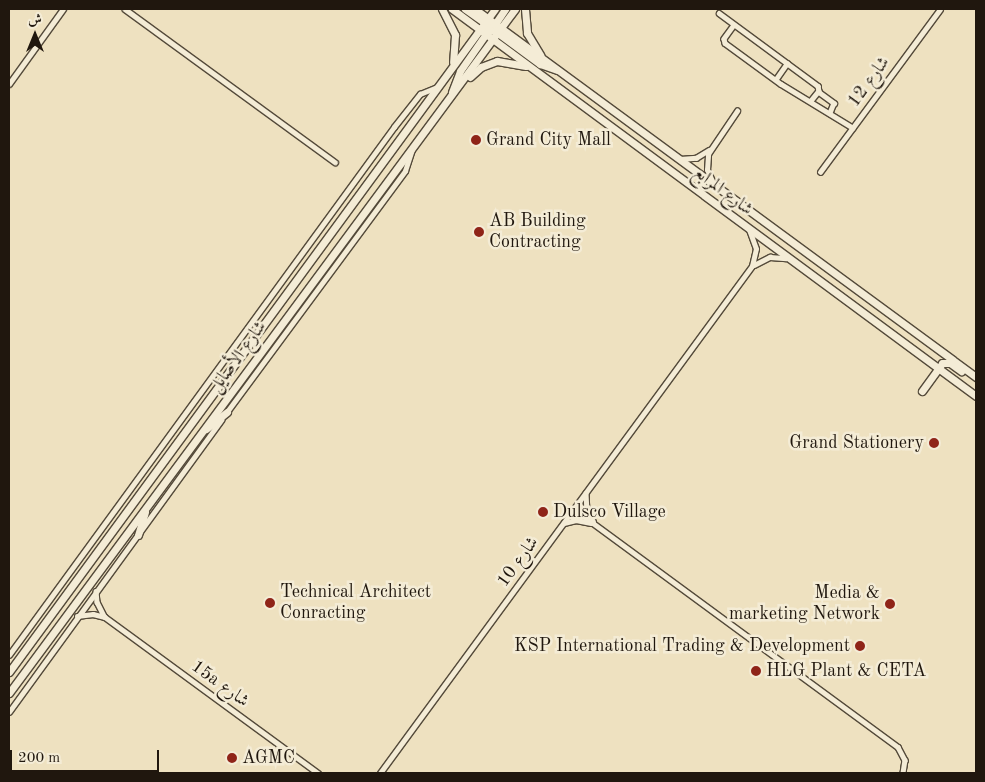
<!DOCTYPE html>
<meta charset="utf-8">
<style>
body{margin:0}
#map{position:relative;width:985px;height:782px;overflow:hidden;background:#eee1c0;font-family:"Old Standard TT",Amiri,serif}
div>[style]{position:absolute}
[style*='--x']{left:calc(var(--x)*1px);top:calc(var(--y)*1px);width:calc(var(--w)*1px);rotate:calc(var(--a)*1deg)}
.roads{filter:drop-shadow(1px 0 #544a3a) drop-shadow(-1px 0 #544a3a) drop-shadow(0 1px #544a3a) drop-shadow(0 -1px #544a3a)}
.minor>*{height:4.5px;margin:-2.25px;padding:0 2.25px;transform-origin:2.25px;border-radius:2.25px;background:#f4ecd6}
.secondary>*{height:7px;margin:-3.5px;padding:0 3.5px;transform-origin:3.5px;border-radius:3.5px;background:#f4ecd6}
.dots>*{width:14px;height:14px;translate:-50% -50%;box-sizing:border-box;border:2px solid #f4ecd6;border-radius:50%}
span{translate:-50% -50%;white-space:nowrap;text-align:center;line-height:1.15;-webkit-text-stroke:5px #f4ecd6;paint-order:stroke}
.street-label{font-size:18px;color:#20170e}
.poi-label{font-size:18px;color:#20170e}
.left{translate:0 -50%;text-align:left}
.right{translate:-100% -50%;text-align:right}
.frame{position:absolute;inset:0;border:10px solid #20170e;pointer-events:none}
.north{position:absolute;left:10px;top:10px;width:50px;height:50px;-webkit-text-stroke:4px #f4ecd6;paint-order:stroke;rotate:0deg;font-size:14px;font-weight:700;line-height:20px;text-align:center;color:#20170e}
.north::after{content:'';display:block;margin:auto;width:18px;height:22px;background:#20170e;clip-path:polygon(50% 0,100% 100%,50% 72%,0 100%)}
.scale{position:absolute;left:10px;top:750px;width:149px;height:22px;box-sizing:border-box;border:2px solid #20170e;border-top:0;padding-left:6px;font-size:15px;line-height:18px;white-space:nowrap;color:#20170e;-webkit-text-stroke:4px #f4ecd6;paint-order:stroke}
</style>
<div id="map">
<div class="roads">
<div class="minor">
<i style="--x:125;--y:9;--w:260;--a:36.1"></i>
<i style="--x:719;--y:13;--w:123;--a:36.4"></i>
<i style="--x:818;--y:86;--w:5;--a:79"></i>
<i style="--x:819;--y:91;--w:13;--a:129"></i>
<i style="--x:734;--y:25;--w:17;--a:126"></i>
<i style="--x:724;--y:39;--w:4;--a:76"></i>
<i style="--x:725;--y:43;--w:69;--a:36.2"></i>
<i style="--x:781;--y:84;--w:84;--a:31.4"></i>
<i style="--x:776;--y:79;--w:19;--a:-55"></i>
<i style="--x:9;--y:84;--w:92;--a:-54.2"></i>
<i style="--x:819;--y:92;--w:19;--a:36"></i>
<i style="--x:834;--y:103;--w:11;--a:112"></i>
<i style="--x:680;--y:159;--w:16;--a:-4"></i>
<i style="--x:696;--y:158;--w:15;--a:-32"></i>
<i style="--x:820;--y:172;--w:202;--a:-53.6"></i>
<i style="--x:712;--y:181;--w:12;--a:-114"></i>
<i style="--x:707;--y:170;--w:16;--a:-86"></i>
<i style="--x:708;--y:154;--w:52;--a:-56"></i>
<i style="--x:754;--y:265;--w:18;--a:-27"></i>
<i style="--x:770;--y:257;--w:16;--a:4"></i>
<i style="--x:226;--y:413;--w:301;--a:-53.5"></i>
<i style="--x:405;--y:171;--w:23;--a:-72"></i>
<i style="--x:586;--y:493;--w:17;--a:87"></i>
<i style="--x:587;--y:510;--w:13;--a:61"></i>
<i style="--x:574;--y:509;--w:402;--a:36.3"></i>
<i style="--x:898;--y:747;--w:15;--a:62"></i>
<i style="--x:905;--y:760;--w:13;--a:99"></i>
<i style="--x:564;--y:523;--w:12;--a:-14"></i>
<i style="--x:576;--y:520;--w:15;--a:11"></i>
<i style="--x:96;--y:591;--w:11;--a:85"></i>
<i style="--x:97;--y:602;--w:16;--a:63"></i>
<i style="--x:77;--y:616;--w:16;--a:-7"></i>
<i style="--x:93;--y:614;--w:12;--a:14"></i>
<i style="--x:105;--y:617;--w:264;--a:36.2"></i>
<i style="--x:9;--y:655;--w:653;--a:-53.9"></i>
<i style="--x:394;--y:127;--w:42;--a:-51.8"></i>
<i style="--x:420;--y:94;--w:18;--a:-22"></i>
<i style="--x:9;--y:712;--w:361;--a:-54"></i>
<i style="--x:380;--y:773;--w:629;--a:-53.73"></i>
<i style="--x:752;--y:266;--w:17;--a:-77"></i>
<i style="--x:756;--y:249;--w:20;--a:-110"></i>
</div>
<div class="secondary">
<i style="--x:442;--y:9;--w:29;--a:63"></i>
<i style="--x:455;--y:35;--w:27;--a:94"></i>
<i style="--x:452;--y:9;--w:651;--a:36.45"></i>
<i style="--x:465;--y:9;--w:28;--a:35"></i>
<i style="--x:475;--y:9;--w:622;--a:36.3"></i>
<i style="--x:525;--y:9;--w:24;--a:85"></i>
<i style="--x:527;--y:33;--w:26;--a:59"></i>
<i style="--x:493;--y:27;--w:22;--a:-56"></i>
<i style="--x:480;--y:29;--w:15;--a:8"></i>
<i style="--x:495;--y:31;--w:56;--a:36.3"></i>
<i style="--x:540;--y:64;--w:18;--a:19"></i>
<i style="--x:470;--y:77;--w:15;--a:-42"></i>
<i style="--x:481;--y:67;--w:17;--a:-21"></i>
<i style="--x:497;--y:61;--w:29;--a:10"></i>
<i style="--x:452;--y:92;--w:22;--a:-69"></i>
<i style="--x:460;--y:71;--w:49;--a:-55"></i>
<i style="--x:922;--y:391;--w:34;--a:-54"></i>
<i style="--x:942;--y:363;--w:8;--a:0"></i>
<i style="--x:950;--y:363;--w:14;--a:36"></i>
<i style="--x:206;--y:429;--w:27;--a:-39"></i>
<i style="--x:138;--y:535;--w:24;--a:-73"></i>
<i style="--x:9;--y:672;--w:822;--a:-53.76"></i>
<i style="--x:9;--y:693;--w:851;--a:-53.51"></i>
</div>
</div>
<div class="dots">
<i style="left:476px;top:140px;background:#8f2418"></i>
<i style="left:479px;top:232px;background:#8f2418"></i>
<i style="left:934px;top:443px;background:#8f2418"></i>
<i style="left:543px;top:512px;background:#8f2418"></i>
<i style="left:270px;top:603px;background:#8f2418"></i>
<i style="left:890px;top:604px;background:#8f2418"></i>
<i style="left:860px;top:646px;background:#8f2418"></i>
<i style="left:756px;top:671px;background:#8f2418"></i>
<i style="left:232px;top:758px;background:#8f2418"></i>
</div>
<div class="street-label">
<span style="left:869px;top:82px;rotate:-54deg">شارع 12</span>
<span style="left:723px;top:191px;rotate:37deg">شارع المرابع</span>
<span style="left:238px;top:357px;rotate:-54deg">شارع الأصايل</span>
<span style="left:518px;top:562px;rotate:-54deg">شارع 10</span>
<span style="left:220px;top:684px;rotate:36deg">15a شارع</span>
</div>
<div class="poi-label">
<span class="left" style="left:486px;top:140px">Grand City Mall</span>
<span class="left" style="left:489px;top:232px">AB Building<br>Contracting</span>
<span class="right" style="left:924px;top:443px">Grand Stationery</span>
<span class="left" style="left:553px;top:512px">Dulsco Village</span>
<span class="left" style="left:280px;top:603px">Technical Architect<br>Conracting</span>
<span class="right" style="left:880px;top:604px">Media &amp;<br>marketing Network</span>
<span class="right" style="left:850px;top:646px">KSP International Trading &amp; Development</span>
<span class="left" style="left:766px;top:671px">HLG Plant &amp; CETA</span>
<span class="left" style="left:242px;top:758px">AGMC</span>
</div>
<div class="frame"></div>
<div class="north">ش</div>
<div class="scale">200 m</div>
</div>
